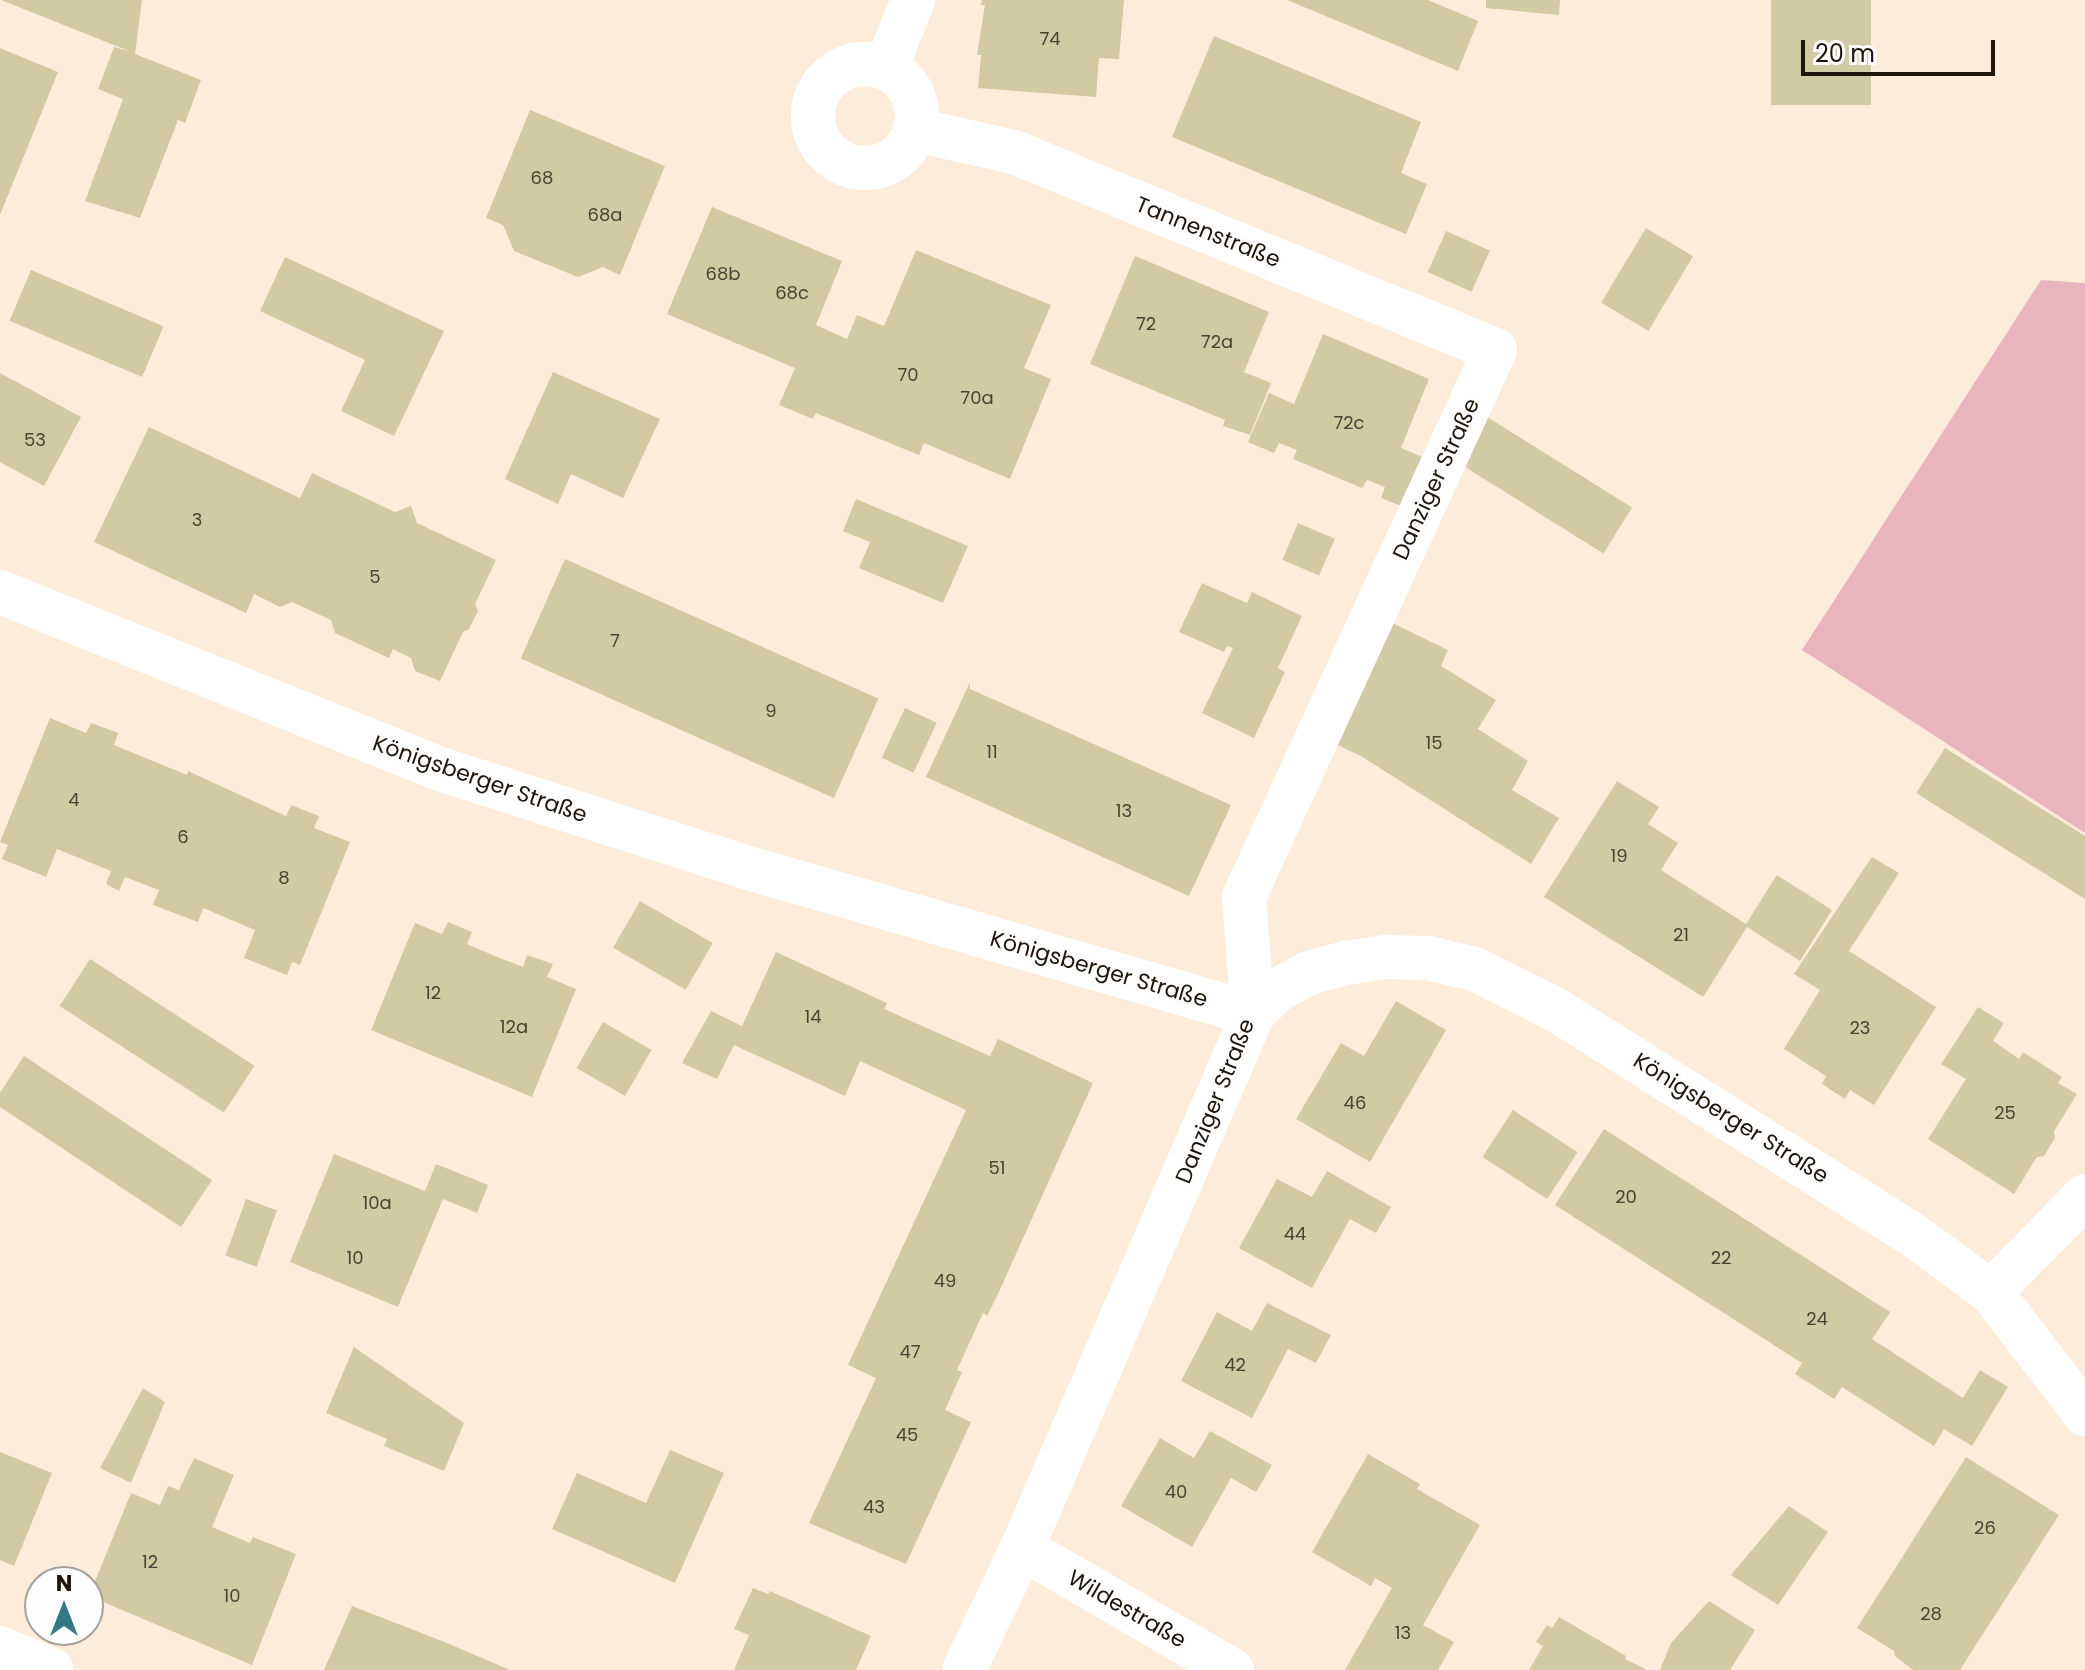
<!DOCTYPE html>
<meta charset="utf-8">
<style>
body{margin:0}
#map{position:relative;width:2085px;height:1670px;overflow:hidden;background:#feecdb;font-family:Poppins,sans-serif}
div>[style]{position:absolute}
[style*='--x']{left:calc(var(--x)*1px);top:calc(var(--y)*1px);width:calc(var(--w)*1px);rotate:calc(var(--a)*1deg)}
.green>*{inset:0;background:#e9b4be}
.building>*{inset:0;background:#d2c9a5;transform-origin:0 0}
.street>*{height:44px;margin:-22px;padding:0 22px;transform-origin:22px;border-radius:22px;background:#fff}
.street>.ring{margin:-22px;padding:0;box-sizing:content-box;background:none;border:44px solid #fff;border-radius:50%}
span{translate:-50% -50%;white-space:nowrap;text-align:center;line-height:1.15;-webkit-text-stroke:8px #fdfdfd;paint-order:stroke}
.number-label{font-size:18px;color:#4c4232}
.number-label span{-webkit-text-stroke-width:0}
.street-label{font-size:22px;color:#1f150b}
.north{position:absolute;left:24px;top:1566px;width:80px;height:80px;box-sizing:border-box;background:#fdfdfd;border:2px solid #a4a09c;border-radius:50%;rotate:0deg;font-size:22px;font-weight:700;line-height:32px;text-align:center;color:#1f150b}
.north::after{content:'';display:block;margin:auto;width:28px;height:36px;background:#347888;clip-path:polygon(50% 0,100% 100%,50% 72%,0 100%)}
.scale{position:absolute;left:1801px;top:40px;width:194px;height:36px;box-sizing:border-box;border:4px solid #1f150b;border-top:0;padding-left:10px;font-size:24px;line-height:28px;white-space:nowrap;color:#1f150b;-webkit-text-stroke:6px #fdfdfd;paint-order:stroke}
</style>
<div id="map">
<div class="green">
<i style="clip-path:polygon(2041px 280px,2085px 283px,2085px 833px,1802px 650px)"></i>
</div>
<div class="building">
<i style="clip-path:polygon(1px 0,142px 0,135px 54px,201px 80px,185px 123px,178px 120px,140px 218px,85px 201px,123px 99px,98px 89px,114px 47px,129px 51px)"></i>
<i style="clip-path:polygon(982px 0,1124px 0,1119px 59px,1099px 58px,1096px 97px,978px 88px,981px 55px,977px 55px,985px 5px,981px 5px)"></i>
<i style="clip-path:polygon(1287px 0,1428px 0,1478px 21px,1458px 71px)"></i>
<i style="clip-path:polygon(1486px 0,1560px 0,1559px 15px,1486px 8px)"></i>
<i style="left:1771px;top:0;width:100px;height:105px"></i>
<i style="clip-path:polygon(1214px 36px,1421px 122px,1401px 173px,1427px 184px,1406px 234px,1172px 137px)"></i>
<i style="clip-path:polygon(0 48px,58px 72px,0 215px)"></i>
<i style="clip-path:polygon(530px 110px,665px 166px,620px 275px,603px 267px,578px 277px,514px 251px,503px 225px,486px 218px)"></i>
<i style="clip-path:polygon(712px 207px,842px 261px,816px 325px,847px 339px,857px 315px,884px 326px,916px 250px,1051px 305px,1024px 368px,1051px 379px,1010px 479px,924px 443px,919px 455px,816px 413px,813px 419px,779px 405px,795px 368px,667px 314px)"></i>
<i style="left:1646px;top:228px;width:55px;height:87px;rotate:31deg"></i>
<i style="left:1446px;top:231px;width:48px;height:45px;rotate:24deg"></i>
<i style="clip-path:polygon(1135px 256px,1269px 312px,1244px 372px,1271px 383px,1250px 435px,1223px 426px,1225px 420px,1090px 364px)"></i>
<i style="clip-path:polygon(285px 257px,444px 331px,394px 436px,341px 411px,365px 360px,260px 311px)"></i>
<i style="left:31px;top:270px;width:144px;height:55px;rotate:23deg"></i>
<i style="clip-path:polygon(1323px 334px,1429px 379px,1401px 448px,1427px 459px,1406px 508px,1381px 498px,1385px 487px,1367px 480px,1362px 488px,1293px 459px,1297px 450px,1279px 443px,1274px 453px,1248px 442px,1269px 393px,1294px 404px)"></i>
<i style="clip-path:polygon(553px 372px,660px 419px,623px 498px,571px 474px,558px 504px,505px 479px)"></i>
<i style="clip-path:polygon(0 373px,81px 417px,44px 486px,0 462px)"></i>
<i style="left:1487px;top:417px;width:171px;height:54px;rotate:32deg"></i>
<i style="clip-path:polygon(149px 427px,300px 498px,312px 473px,395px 512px,411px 506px,417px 523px,496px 560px,475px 604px,478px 611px,469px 629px,463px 632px,440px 681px,415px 671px,411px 658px,393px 649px,389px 658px,335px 633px,331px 620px,292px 602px,280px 607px,254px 594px,246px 613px,94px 542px)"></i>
<i style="clip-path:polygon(856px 499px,968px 546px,943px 603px,859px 568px,870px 542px,843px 531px)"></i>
<i style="left:1298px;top:523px;width:40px;height:40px;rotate:23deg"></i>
<i style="left:565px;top:559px;width:343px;height:109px;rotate:24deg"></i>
<i style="clip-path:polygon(1202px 583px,1247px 603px,1252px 592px,1302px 616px,1278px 668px,1285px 672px,1254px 738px,1202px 713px,1233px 648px,1227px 646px,1224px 652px,1179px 632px)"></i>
<i style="clip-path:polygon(1390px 622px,1448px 650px,1441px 666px,1496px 700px,1478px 729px,1528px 761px,1512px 790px,1559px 818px,1531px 864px,1361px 756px,1333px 743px)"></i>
<i style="clip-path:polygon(970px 682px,970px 689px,1231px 805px,1189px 896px,926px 777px)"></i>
<i style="left:905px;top:708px;width:35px;height:55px;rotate:25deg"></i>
<i style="clip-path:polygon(50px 718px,86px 733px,91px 723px,118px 733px,114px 745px,187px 775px,188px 771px,286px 816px,291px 805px,319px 816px,314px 828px,350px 842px,300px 965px,292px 962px,287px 975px,244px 958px,255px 930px,203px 908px,198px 922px,153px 905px,159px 890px,125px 877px,119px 891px,106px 884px,111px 871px,57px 849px,46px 877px,2px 859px,8px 845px,0 842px)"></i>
<i style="clip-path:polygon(1945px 748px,2085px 836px,2085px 899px,1916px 793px)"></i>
<i style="clip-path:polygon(1617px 781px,1659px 807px,1648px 824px,1678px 843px,1661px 870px,1746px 924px,1777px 875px,1832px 910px,1800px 961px,1747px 927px,1703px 997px,1544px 897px)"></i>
<i style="clip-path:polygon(1872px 857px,1899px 873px,1849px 951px,1936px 1007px,1874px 1105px,1850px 1090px,1845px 1099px,1822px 1084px,1826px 1076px,1784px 1049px,1820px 990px,1794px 974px)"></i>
<i style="left:640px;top:901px;width:84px;height:54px;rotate:30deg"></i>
<i style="clip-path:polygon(448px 922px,472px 932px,467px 944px,495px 956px,523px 967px,527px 955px,553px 964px,547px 977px,576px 989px,532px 1097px,371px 1030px,415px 923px,442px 934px)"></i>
<i style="clip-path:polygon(776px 952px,887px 1003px,884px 1009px,990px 1056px,998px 1039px,1093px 1083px,998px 1294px,987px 1316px,983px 1313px,957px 1370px,962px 1372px,945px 1410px,971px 1422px,906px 1564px,809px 1523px,876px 1378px,848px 1365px,966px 1110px,860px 1061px,845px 1096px,734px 1045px,717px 1079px,682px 1063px,711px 1011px,742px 1026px)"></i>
<i style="left:90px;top:959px;width:196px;height:56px;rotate:33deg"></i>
<i style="clip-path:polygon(1396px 1001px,1446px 1030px,1370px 1162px,1296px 1119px,1341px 1043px,1364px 1056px)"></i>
<i style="clip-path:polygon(1978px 1007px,2004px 1023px,1993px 1041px,2019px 1059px,2023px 1052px,2062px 1077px,2058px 1083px,2077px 1094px,2054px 1131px,2055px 1138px,2044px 1156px,2037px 1157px,2014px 1194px,1928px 1139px,1966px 1079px,1941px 1064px)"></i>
<i style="left:603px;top:1022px;width:56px;height:53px;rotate:30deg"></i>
<i style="clip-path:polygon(24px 1056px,212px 1180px,181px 1227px,0 1107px,0 1093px)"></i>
<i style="left:1513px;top:1110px;width:77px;height:56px;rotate:33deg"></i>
<i style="clip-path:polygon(1604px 1129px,1890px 1312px,1872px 1339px,1963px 1398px,1980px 1370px,2008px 1387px,1972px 1446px,1944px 1429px,1934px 1446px,1842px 1387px,1834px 1399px,1795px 1374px,1802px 1363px,1555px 1205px)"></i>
<i style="clip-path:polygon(334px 1154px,425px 1191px,436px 1164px,488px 1185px,477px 1213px,443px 1199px,398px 1307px,290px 1262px)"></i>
<i style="clip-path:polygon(1327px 1171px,1391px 1207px,1376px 1233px,1350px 1219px,1312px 1288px,1239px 1248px,1277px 1179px,1312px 1197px)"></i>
<i style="left:246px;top:1199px;width:33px;height:60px;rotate:20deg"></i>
<i style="clip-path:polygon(1267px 1303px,1331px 1335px,1316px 1363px,1288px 1349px,1252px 1418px,1181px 1381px,1217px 1312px,1252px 1331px)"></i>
<i style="clip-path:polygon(354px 1347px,464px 1423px,444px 1471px,384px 1446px,387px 1439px,326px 1413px)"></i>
<i style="clip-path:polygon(143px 1388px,165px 1402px,131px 1483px,100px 1468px)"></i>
<i style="clip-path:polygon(1210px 1431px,1272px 1465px,1256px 1492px,1231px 1478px,1192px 1547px,1121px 1506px,1160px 1438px,1194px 1458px)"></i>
<i style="clip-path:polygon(670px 1450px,724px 1473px,675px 1583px,552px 1529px,577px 1473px,646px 1503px)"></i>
<i style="clip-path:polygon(0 1452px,52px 1473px,14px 1566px,0 1560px)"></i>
<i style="clip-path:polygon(1368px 1454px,1420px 1484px,1417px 1489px,1480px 1525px,1423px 1625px,1454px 1642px,1438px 1670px,1345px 1670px,1392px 1588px,1375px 1578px,1371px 1586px,1312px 1552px)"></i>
<i style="clip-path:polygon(1966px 1457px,2059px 1515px,1960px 1670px,1913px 1670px,1895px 1656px,1894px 1651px,1857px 1628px)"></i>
<i style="clip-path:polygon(194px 1458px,234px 1475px,212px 1527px,250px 1543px,253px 1537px,296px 1554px,252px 1665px,89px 1596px,131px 1493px,160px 1505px,168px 1486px,179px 1490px)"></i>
<i style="clip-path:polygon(1789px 1506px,1828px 1532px,1778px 1605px,1731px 1575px)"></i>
<i style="clip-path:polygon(753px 1588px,768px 1594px,770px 1591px,871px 1636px,856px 1670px,734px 1670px,749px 1635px,734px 1629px)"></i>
<i style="clip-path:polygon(1709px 1601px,1755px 1630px,1730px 1670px,1660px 1670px,1671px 1643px)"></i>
<i style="clip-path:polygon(352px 1606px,442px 1641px,510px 1670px,324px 1670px)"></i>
<i style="clip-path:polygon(1559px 1617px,1626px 1656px,1625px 1659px,1647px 1670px,1529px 1670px,1543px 1646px,1536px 1642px,1547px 1625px,1552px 1628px)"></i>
</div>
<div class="street">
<i class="ring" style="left:813px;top:64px;width:60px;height:60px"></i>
<i style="--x:886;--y:68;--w:73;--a:-68.3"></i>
<i style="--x:916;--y:130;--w:100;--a:12.7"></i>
<i style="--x:1014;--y:152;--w:520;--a:22.37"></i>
<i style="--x:1495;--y:350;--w:602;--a:114.65"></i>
<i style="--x:1244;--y:897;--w:117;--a:85.6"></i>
<i style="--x:1253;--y:1014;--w:582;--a:113.39"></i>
<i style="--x:1022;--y:1548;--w:135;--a:115.4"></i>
<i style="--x:0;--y:592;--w:474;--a:21.9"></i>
<i style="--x:440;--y:769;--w:320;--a:17.8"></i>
<i style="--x:745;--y:867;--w:529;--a:16.14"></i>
<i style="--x:1253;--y:1014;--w:33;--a:-45"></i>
<i style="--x:1276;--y:991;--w:37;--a:-29"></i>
<i style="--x:1308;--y:973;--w:39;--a:-15"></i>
<i style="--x:1346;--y:963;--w:39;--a:-9"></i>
<i style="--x:1385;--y:957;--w:43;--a:1.3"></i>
<i style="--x:1428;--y:958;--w:48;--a:13.2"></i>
<i style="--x:1475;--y:969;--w:91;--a:26.8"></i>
<i style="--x:1556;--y:1010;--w:413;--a:32.2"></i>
<i style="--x:1906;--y:1230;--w:105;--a:36.1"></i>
<i style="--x:1991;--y:1292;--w:154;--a:52.4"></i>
<i style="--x:1991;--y:1292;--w:134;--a:-45.6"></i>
<i style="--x:1022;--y:1548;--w:243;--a:30.2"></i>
<i style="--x:0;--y:1648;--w:56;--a:22.9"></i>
</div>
<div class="number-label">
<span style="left:1050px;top:39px">74</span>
<span style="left:542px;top:178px">68</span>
<span style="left:605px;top:215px">68a</span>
<span style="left:723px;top:274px">68b</span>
<span style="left:792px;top:293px">68c</span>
<span style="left:1146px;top:324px">72</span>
<span style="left:1217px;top:342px">72a</span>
<span style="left:908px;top:375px">70</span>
<span style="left:977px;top:398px">70a</span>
<span style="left:1349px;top:423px">72c</span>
<span style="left:35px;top:440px">53</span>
<span style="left:197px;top:520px">3</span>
<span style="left:375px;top:577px">5</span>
<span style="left:615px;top:641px">7</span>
<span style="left:771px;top:711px">9</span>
<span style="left:1434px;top:743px">15</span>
<span style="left:992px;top:752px">11</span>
<span style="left:74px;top:800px">4</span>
<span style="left:1124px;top:811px">13</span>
<span style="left:183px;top:837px">6</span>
<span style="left:1619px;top:856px">19</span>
<span style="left:284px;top:878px">8</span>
<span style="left:1681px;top:935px">21</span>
<span style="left:433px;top:993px">12</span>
<span style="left:813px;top:1017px">14</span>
<span style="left:514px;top:1027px">12a</span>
<span style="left:1860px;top:1028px">23</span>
<span style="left:1355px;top:1103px">46</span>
<span style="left:2005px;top:1113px">25</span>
<span style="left:997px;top:1168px">51</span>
<span style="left:1626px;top:1197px">20</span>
<span style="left:377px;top:1203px">10a</span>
<span style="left:1295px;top:1234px">44</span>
<span style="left:355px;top:1258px">10</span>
<span style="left:1721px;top:1258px">22</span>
<span style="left:945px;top:1281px">49</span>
<span style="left:1817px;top:1319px">24</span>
<span style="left:910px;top:1352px">47</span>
<span style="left:1235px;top:1365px">42</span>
<span style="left:907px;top:1435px">45</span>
<span style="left:1176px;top:1492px">40</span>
<span style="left:874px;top:1507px">43</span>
<span style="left:1985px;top:1528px">26</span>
<span style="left:150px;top:1562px">12</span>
<span style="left:232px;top:1596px">10</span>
<span style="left:1931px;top:1614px">28</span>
<span style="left:1403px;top:1633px">13</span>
</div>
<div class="street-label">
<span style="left:1208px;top:232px;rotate:22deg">Tannenstraße</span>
<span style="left:1436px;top:479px;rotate:-65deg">Danziger Straße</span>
<span style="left:480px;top:779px;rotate:19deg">Königsberger Straße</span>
<span style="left:1099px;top:969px;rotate:16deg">Königsberger Straße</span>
<span style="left:1215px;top:1101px;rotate:-68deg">Danziger Straße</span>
<span style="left:1731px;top:1118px;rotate:32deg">Königsberger Straße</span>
<span style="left:1127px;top:1609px;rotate:30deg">Wildestraße</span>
</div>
<div class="north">N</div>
<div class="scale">20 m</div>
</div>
